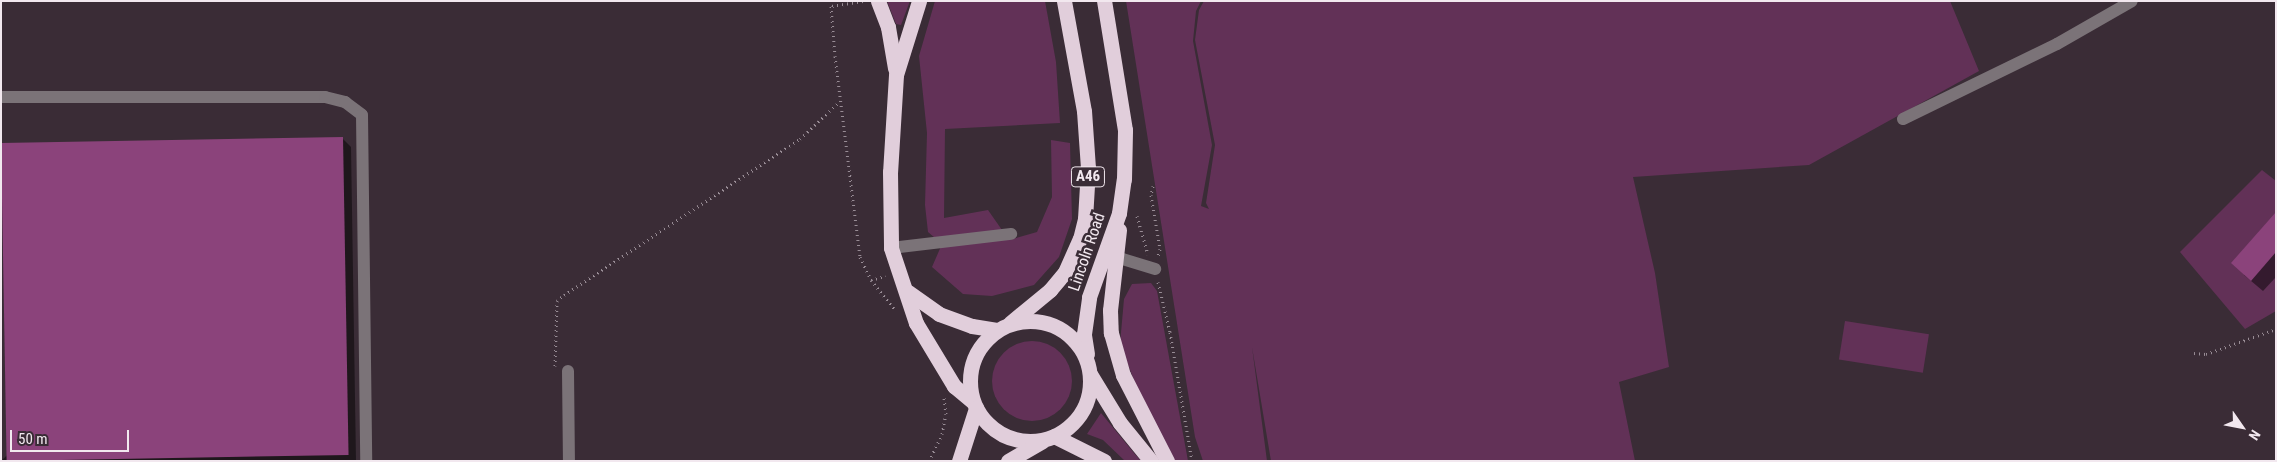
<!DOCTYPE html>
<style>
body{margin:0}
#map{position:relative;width:2277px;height:462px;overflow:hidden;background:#3a2c36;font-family:"Roboto Condensed",sans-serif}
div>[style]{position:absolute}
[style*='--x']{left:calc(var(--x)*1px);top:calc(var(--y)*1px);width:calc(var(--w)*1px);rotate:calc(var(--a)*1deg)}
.green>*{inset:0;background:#623157;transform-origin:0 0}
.round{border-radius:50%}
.shadow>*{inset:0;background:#0007}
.building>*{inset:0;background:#8b437b;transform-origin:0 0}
.path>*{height:3px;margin-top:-1.5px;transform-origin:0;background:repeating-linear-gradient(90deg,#988c95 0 1px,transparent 0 5px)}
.minor>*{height:12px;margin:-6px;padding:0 6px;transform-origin:6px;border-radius:6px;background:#7b7378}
.highway>*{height:15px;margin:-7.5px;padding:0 7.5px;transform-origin:7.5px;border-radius:7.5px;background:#e1cedb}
.highway>.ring{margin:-7.5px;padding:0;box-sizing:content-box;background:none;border:15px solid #e1cedb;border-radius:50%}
span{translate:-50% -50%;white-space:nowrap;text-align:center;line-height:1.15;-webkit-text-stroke:5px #3a2c36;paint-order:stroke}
.shield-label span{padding:1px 4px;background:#3a2c36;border:1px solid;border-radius:4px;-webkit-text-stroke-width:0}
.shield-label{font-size:15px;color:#f2e8ef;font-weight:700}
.street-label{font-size:16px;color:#f2e8ef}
.frame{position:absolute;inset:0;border:2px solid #f2e8ef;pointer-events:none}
.north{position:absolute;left:2217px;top:402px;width:50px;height:50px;-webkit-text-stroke:4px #3a2c36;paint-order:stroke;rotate:123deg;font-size:14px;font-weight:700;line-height:20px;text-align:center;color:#f2e8ef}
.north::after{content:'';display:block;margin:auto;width:18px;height:22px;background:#f2e8ef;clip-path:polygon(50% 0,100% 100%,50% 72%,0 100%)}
.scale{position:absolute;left:10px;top:430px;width:119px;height:22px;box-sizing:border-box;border:2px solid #f2e8ef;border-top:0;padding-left:6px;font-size:15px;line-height:18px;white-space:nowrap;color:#f2e8ef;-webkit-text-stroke:4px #3a2c36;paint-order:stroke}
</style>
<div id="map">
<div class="green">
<i style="clip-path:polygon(887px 1px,910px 1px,901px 25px,896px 24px)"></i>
<i style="clip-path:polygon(935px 1px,1045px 1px,1056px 62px,1060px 123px,945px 129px,944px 218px,988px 210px,1009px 240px,1037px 232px,1052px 197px,1051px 140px,1070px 143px,1072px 219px,1059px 257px,1034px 285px,992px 296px,963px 294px,932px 267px,942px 244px,928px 232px,925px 205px,927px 133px,919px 56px)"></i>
<i style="clip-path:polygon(1126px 1px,1201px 1px,1196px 11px,1193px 41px,1212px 145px,1201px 206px,1209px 209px,1206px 203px,1215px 145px,1195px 40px,1199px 10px,1204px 1px,1950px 1px,1979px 71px,1809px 165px,1633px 177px,1655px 273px,1669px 367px,1619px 382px,1635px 461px,1271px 461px,1252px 347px,1267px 461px,1203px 461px,1195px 437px)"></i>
<i style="clip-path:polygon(2262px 170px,2276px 181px,2276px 311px,2245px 329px,2180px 252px)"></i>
<i style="clip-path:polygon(1151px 283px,1157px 291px,1188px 461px,1174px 461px,1137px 388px,1120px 344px,1124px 299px,1132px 284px)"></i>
<i style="left:1845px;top:321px;width:85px;height:39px;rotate:9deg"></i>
<i class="round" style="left:992px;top:341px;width:80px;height:80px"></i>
<i style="clip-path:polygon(1101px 413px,1134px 453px,1141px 461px,1125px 461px,1103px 440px,1087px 434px)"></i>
</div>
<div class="shadow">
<i style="clip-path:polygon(342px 138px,351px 147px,356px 461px,1px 461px)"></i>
<i style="clip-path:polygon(2276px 225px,2276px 277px,2263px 291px,2244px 275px)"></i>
</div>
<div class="building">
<i style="left:343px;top:137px;width:318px;height:342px;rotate:89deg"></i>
<i style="clip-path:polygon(2276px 212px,2276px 252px,2251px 281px,2231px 263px)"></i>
</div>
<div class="path">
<i style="--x:863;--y:1;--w:32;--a:171"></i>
<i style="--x:831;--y:6;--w:50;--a:85.4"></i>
<i style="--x:835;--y:56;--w:203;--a:82.9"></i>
<i style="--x:860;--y:257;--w:25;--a:64"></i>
<i style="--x:871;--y:280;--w:38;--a:51"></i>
<i style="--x:1153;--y:186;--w:9;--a:103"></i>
<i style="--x:1151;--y:195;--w:55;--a:80.5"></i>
<i style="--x:1160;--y:249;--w:7;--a:106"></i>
<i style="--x:1137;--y:216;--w:40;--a:74"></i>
<i style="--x:871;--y:280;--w:15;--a:-16"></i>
<i style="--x:1158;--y:282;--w:51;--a:76.5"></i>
<i style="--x:1170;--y:332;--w:131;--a:80.3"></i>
<i style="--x:2194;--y:353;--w:12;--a:5"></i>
<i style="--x:2206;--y:354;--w:74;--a:-19.7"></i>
<i style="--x:555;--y:366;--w:65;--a:-88.2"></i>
<i style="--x:557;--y:301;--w:9;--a:-41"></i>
<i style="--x:564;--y:295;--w:283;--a:-33.5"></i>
<i style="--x:800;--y:139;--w:55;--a:-43.5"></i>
<i style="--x:929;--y:461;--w:30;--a:-64"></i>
<i style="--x:942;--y:434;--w:20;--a:-79"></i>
<i style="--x:946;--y:414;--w:17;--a:-97"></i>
</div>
<div class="minor">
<i style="--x:1;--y:97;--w:324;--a:0"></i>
<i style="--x:325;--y:97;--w:21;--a:14"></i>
<i style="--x:345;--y:102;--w:21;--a:37"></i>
<i style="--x:362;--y:115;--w:346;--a:89.3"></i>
<i style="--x:1903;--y:119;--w:171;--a:-26"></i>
<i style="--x:2057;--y:44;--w:86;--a:-29.8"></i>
<i style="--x:891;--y:248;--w:121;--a:-6.7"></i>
<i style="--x:1116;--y:257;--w:41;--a:17.1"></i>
<i style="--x:568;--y:371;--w:90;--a:89.4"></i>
</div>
<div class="highway">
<i style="--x:878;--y:1;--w:28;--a:69"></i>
<i style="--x:888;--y:27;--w:42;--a:80.3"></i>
<i style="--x:919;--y:1;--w:77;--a:107.3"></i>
<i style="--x:896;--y:75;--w:97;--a:93.5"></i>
<i style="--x:890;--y:172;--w:76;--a:89.2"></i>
<i style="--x:891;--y:248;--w:79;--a:71.6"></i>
<i style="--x:916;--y:323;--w:74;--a:58.9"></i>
<i style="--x:954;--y:386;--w:25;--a:40"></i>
<i style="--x:1119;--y:230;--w:81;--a:96.4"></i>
<i style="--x:1110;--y:310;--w:23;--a:88"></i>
<i style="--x:1111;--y:333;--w:44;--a:74.1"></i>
<i style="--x:1123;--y:375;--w:97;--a:62.9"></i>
<i style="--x:908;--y:292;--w:38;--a:35"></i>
<i style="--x:939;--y:314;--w:35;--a:20"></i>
<i style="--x:972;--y:326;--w:25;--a:9"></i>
<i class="ring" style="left:970px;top:321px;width:105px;height:105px"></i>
<i style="--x:1010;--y:323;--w:52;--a:-39.5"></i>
<i style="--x:1050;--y:290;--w:23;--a:-50"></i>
<i style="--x:1065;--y:272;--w:36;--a:-66"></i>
<i style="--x:1080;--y:239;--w:21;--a:-76"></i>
<i style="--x:1085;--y:219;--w:51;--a:-86.6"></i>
<i style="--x:1088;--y:168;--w:57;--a:-94"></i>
<i style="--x:1084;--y:111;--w:112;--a:-100.3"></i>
<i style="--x:1087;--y:354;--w:20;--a:-99"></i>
<i style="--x:1084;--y:334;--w:37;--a:-82"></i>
<i style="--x:1089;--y:297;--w:89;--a:-70.3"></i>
<i style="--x:1119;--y:213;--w:34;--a:-82"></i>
<i style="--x:1124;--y:179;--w:49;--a:-88.8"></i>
<i style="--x:1125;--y:130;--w:131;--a:-99.2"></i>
<i style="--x:1090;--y:374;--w:57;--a:58.5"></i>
<i style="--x:1120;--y:423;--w:49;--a:50.8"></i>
<i style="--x:1054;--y:436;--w:56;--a:26.6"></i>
<i style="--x:959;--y:461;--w:56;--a:-72.2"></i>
<i style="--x:1008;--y:461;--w:39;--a:-30"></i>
</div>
<div class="shield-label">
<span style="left:1088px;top:177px">A46</span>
</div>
<div class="street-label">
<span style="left:1087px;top:252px;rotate:-71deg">Lincoln Road</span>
</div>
<div class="frame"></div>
<div class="north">N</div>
<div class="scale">50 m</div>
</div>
